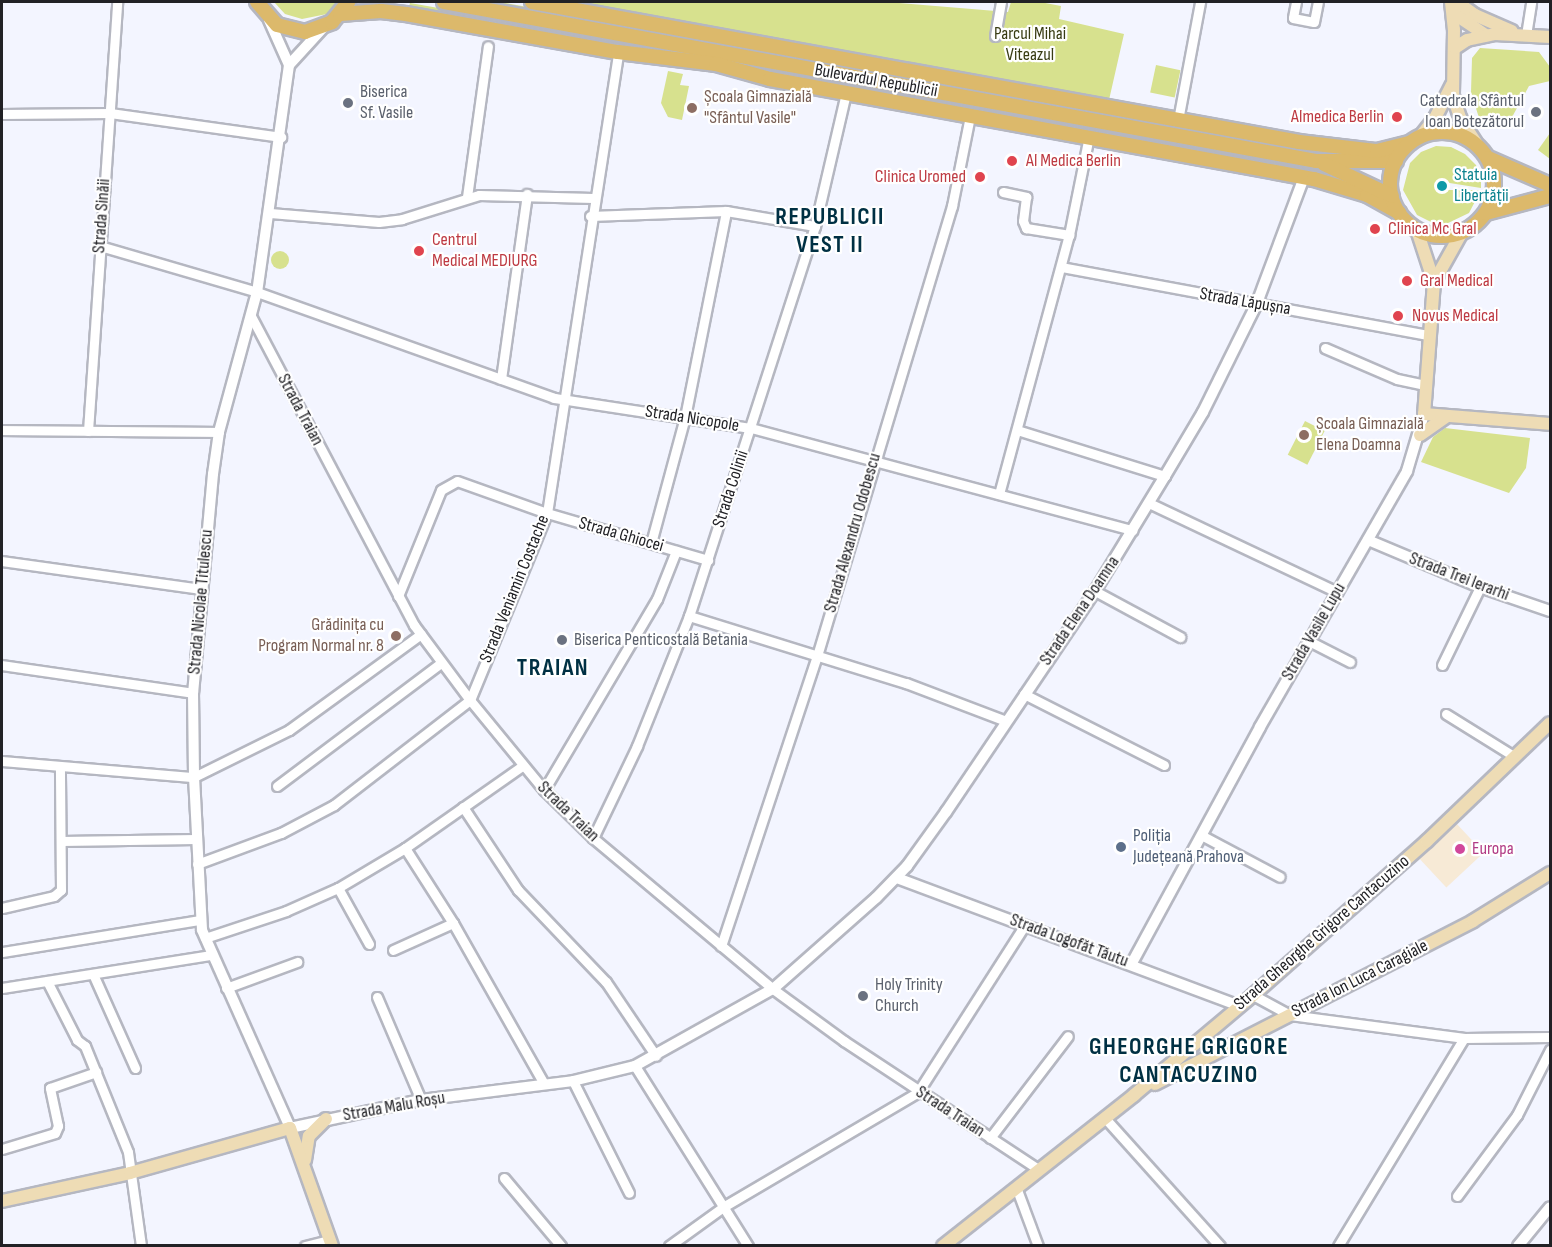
<!DOCTYPE html>
<meta charset="utf-8">
<style>
body{margin:0}
#map{position:relative;width:1552px;height:1247px;overflow:hidden;background:#f3f5ff;font-family:"Sofia Sans Condensed",sans-serif}
div>[style]{position:absolute}
[style*='--x']{left:calc(var(--x)*1px);top:calc(var(--y)*1px);width:calc(var(--w)*1px);rotate:calc(var(--a)*1deg)}
.commercial>*{inset:0;background:#f7ead6;transform-origin:0 0}
.green>*{inset:0;background:#d7e18e;transform-origin:0 0}
.round{border-radius:50%}
.roads{filter:drop-shadow(2px 0 #b5b7c1) drop-shadow(-2px 0 #b5b7c1) drop-shadow(0 2px #b5b7c1) drop-shadow(0 -2px #b5b7c1)}
.minor>*{height:9px;margin:-4.5px;padding:0 4.5px;transform-origin:4.5px;border-radius:4.5px;background:#fff}
.tertiary>*{height:10px;margin:-5px;padding:0 5px;transform-origin:5px;border-radius:5px;background:#fff}
.secondary>*{height:12px;margin:-6px;padding:0 6px;transform-origin:6px;border-radius:6px;background:#eedcb5}
.primary>*{height:14px;margin:-7px;padding:0 7px;transform-origin:7px;border-radius:7px;background:#dcb96b}
.primary>.ring{margin:-7px;padding:0;box-sizing:content-box;background:none;border:14px solid #dcb96b;border-radius:50%}
.dots>*{width:16px;height:16px;translate:-50% -50%;box-sizing:border-box;border:3px solid #fff;border-radius:50%}
span{translate:-50% -50%;white-space:nowrap;text-align:center;line-height:1.15;-webkit-text-stroke:4.5px #fff;paint-order:stroke}
.park-label{font-size:18px;color:#393c13}
.street-label{font-size:18px;color:#212125}
.worship-label{font-size:18px;color:#5b616d}
.left{translate:0 -50%;text-align:left}
.right{translate:-100% -50%;text-align:right}
.education-label{font-size:18px;color:#785e54}
.health-label{font-size:18px;color:#be3a42}
.culture-label{font-size:18px;color:#0d838f}
.service-label{font-size:18px;color:#4e5e75}
.hotel-label{font-size:18px;color:#b23c85}
.district-label{font-size:24px;color:#003043;font-weight:700;letter-spacing:1.5px}
.frame{position:absolute;inset:0;border:3px solid #212125;pointer-events:none}
</style>
<div id="map">
<div class="commercial">
<i style="left:1455px;top:822px;width:42px;height:51px;rotate:47deg"></i>
</div>
<div class="green">
<i style="clip-path:polygon(274px 2px,340px 2px,327px 14px,302px 19px,285px 14px)"></i>
<i style="clip-path:polygon(465px 2px,500px 2px,657px 30px,656px 36px)"></i>
<i style="clip-path:polygon(567px 2px,887px 2px,1008px 12px,1011px 2px,1040px 2px,1061px 6px,1059px 19px,1124px 34px,1109px 100px)"></i>
<i style="clip-path:polygon(410px 3px,565px 30px,653px 45px,652px 49px,604px 45px,409px 7px)"></i>
<i style="clip-path:polygon(665px 29px,853px 64px,852px 71px,664px 38px)"></i>
<i style="clip-path:polygon(662px 45px,850px 81px,849px 88px,660px 48px)"></i>
<i style="clip-path:polygon(1480px 48px,1539px 52px,1550px 67px,1550px 81px,1529px 86px,1511px 119px,1490px 128px,1479px 118px,1471px 92px,1472px 58px)"></i>
<i style="left:1156px;top:65px;width:25px;height:28px;rotate:12deg"></i>
<i style="left:868px;top:70px;width:291px;height:6px;rotate:10deg"></i>
<i style="clip-path:polygon(668px 71px,683px 74px,680px 85px,689px 86px,682px 120px,668px 117px,661px 103px)"></i>
<i style="clip-path:polygon(863px 87px,1152px 138px,1151px 145px,862px 93px)"></i>
<i style="clip-path:polygon(1165px 122px,1364px 156px,1313px 157px,1164px 129px)"></i>
<i style="clip-path:polygon(1550px 133px,1550px 159px,1538px 150px)"></i>
<i style="clip-path:polygon(1162px 138px,1325px 168px,1348px 181px,1160px 146px)"></i>
<i style="clip-path:polygon(1436px 146px,1451px 147px,1465px 154px,1476px 165px,1481px 180px,1481px 188px,1437px 181px,1437px 190px,1481px 190px,1469px 213px,1446px 224px,1433px 223px,1417px 215px,1403px 190px,1410px 163px,1421px 152px)"></i>
<i class="round" style="left:271px;top:251px;width:18px;height:18px"></i>
<i style="left:1305px;top:421px;width:22px;height:38px;rotate:27deg"></i>
<i style="clip-path:polygon(1445px 428px,1530px 438px,1526px 468px,1509px 493px,1421px 462px,1433px 437px)"></i>
</div>
<div class="roads">
<div class="minor">
<i style="--x:1296;--y:2;--w:16;--a:101"></i>
<i style="--x:1293;--y:18;--w:21;--a:11"></i>
<i style="--x:1314;--y:22;--w:20;--a:-79"></i>
<i style="--x:1526;--y:35;--w:33;--a:-81"></i>
<i style="--x:995;--y:36;--w:35;--a:-80"></i>
<i style="--x:2;--y:114;--w:108;--a:-0.5"></i>
<i style="--x:110;--y:113;--w:173;--a:8"></i>
<i style="--x:1178;--y:120;--w:120;--a:-79.4"></i>
<i style="--x:1003;--y:192;--w:24;--a:12"></i>
<i style="--x:1026;--y:197;--w:24;--a:97"></i>
<i style="--x:1023;--y:221;--w:8;--a:67"></i>
<i style="--x:1026;--y:228;--w:44;--a:9.2"></i>
<i style="--x:467;--y:197;--w:152;--a:-82.1"></i>
<i style="--x:270;--y:213;--w:109;--a:4.7"></i>
<i style="--x:379;--y:222;--w:23;--a:-7"></i>
<i style="--x:402;--y:219;--w:81;--a:-17.3"></i>
<i style="--x:479;--y:195;--w:114;--a:1.5"></i>
<i style="--x:590;--y:216;--w:136;--a:-2.1"></i>
<i style="--x:726;--y:211;--w:90;--a:9.6"></i>
<i style="--x:100;--y:246;--w:164;--a:16.3"></i>
<i style="--x:257;--y:292;--w:315;--a:19.6"></i>
<i style="--x:554;--y:398;--w:199;--a:8.7"></i>
<i style="--x:751;--y:428;--w:395;--a:15"></i>
<i style="--x:1061;--y:267;--w:374;--a:10.5"></i>
<i style="--x:251;--y:316;--w:349;--a:62.2"></i>
<i style="--x:414;--y:625;--w:94;--a:53.3"></i>
<i style="--x:470;--y:700;--w:117;--a:50.6"></i>
<i style="--x:544;--y:790;--w:69;--a:44.4"></i>
<i style="--x:593;--y:838;--w:235;--a:40"></i>
<i style="--x:773;--y:989;--w:88;--a:36.2"></i>
<i style="--x:844;--y:1041;--w:232;--a:33.4"></i>
<i style="--x:1325;--y:348;--w:78;--a:23.3"></i>
<i style="--x:1397;--y:379;--w:30;--a:12"></i>
<i style="--x:501;--y:379;--w:187;--a:-82"></i>
<i style="--x:2;--y:430;--w:217;--a:0.5"></i>
<i style="--x:1017;--y:430;--w:155;--a:17.3"></i>
<i style="--x:88;--y:431;--w:430;--a:-86.1"></i>
<i style="--x:999;--y:494;--w:268;--a:-74.9"></i>
<i style="--x:1069;--y:235;--w:101;--a:-78.6"></i>
<i style="--x:1149;--y:503;--w:208;--a:25.3"></i>
<i style="--x:651;--y:543;--w:131;--a:-74.9"></i>
<i style="--x:685;--y:417;--w:210;--a:-78.7"></i>
<i style="--x:2;--y:561;--w:202;--a:8"></i>
<i style="--x:1095;--y:591;--w:97;--a:28.4"></i>
<i style="--x:398;--y:596;--w:114;--a:-67.9"></i>
<i style="--x:441;--y:490;--w:18;--a:-29"></i>
<i style="--x:457;--y:481;--w:96;--a:19.6"></i>
<i style="--x:547;--y:513;--w:168;--a:16.3"></i>
<i style="--x:689;--y:616;--w:227;--a:17.2"></i>
<i style="--x:906;--y:683;--w:107;--a:20.8"></i>
<i style="--x:1309;--y:641;--w:46;--a:27.1"></i>
<i style="--x:2;--y:665;--w:193;--a:8.3"></i>
<i style="--x:1442;--y:665;--w:87;--a:-64"></i>
<i style="--x:1024;--y:694;--w:157;--a:26.9"></i>
<i style="--x:1446;--y:714;--w:81;--a:31.9"></i>
<i style="--x:2;--y:761;--w:193;--a:4.8"></i>
<i style="--x:194;--y:777;--w:106;--a:-26.3"></i>
<i style="--x:289;--y:730;--w:163;--a:-36"></i>
<i style="--x:277;--y:786;--w:205;--a:-36.9"></i>
<i style="--x:544;--y:790;--w:222;--a:-59.4"></i>
<i style="--x:657;--y:599;--w:52;--a:-68.4"></i>
<i style="--x:463;--y:807;--w:100;--a:56.5"></i>
<i style="--x:518;--y:890;--w:127;--a:46.3"></i>
<i style="--x:606;--y:982;--w:89;--a:56"></i>
<i style="--x:1201;--y:835;--w:89;--a:28"></i>
<i style="--x:593;--y:838;--w:102;--a:-64.4"></i>
<i style="--x:637;--y:746;--w:140;--a:-68.2"></i>
<i style="--x:689;--y:616;--w:410;--a:-72.1"></i>
<i style="--x:815;--y:226;--w:137;--a:-76.9"></i>
<i style="--x:61;--y:841;--w:135;--a:-0.8"></i>
<i style="--x:405;--y:848;--w:89;--a:57.4"></i>
<i style="--x:453;--y:923;--w:185;--a:60.5"></i>
<i style="--x:197;--y:864;--w:90;--a:-20.3"></i>
<i style="--x:281;--y:833;--w:60;--a:-27.8"></i>
<i style="--x:334;--y:805;--w:172;--a:-37.7"></i>
<i style="--x:470;--y:700;--w:202;--a:-67.6"></i>
<i style="--x:547;--y:513;--w:466;--a:-81.2"></i>
<i style="--x:338;--y:888;--w:64;--a:61"></i>
<i style="--x:2;--y:908;--w:53;--a:-13"></i>
<i style="--x:54;--y:896;--w:9;--a:-41"></i>
<i style="--x:61;--y:890;--w:123;--a:-90.5"></i>
<i style="--x:205;--y:938;--w:85;--a:-18.4"></i>
<i style="--x:286;--y:911;--w:57;--a:-23.9"></i>
<i style="--x:338;--y:888;--w:78;--a:-30.8"></i>
<i style="--x:405;--y:848;--w:143;--a:-35"></i>
<i style="--x:721;--y:946;--w:305;--a:-71.7"></i>
<i style="--x:817;--y:656;--w:470;--a:-73.3"></i>
<i style="--x:952;--y:206;--w:92;--a:-78.7"></i>
<i style="--x:393;--y:950;--w:66;--a:-24.2"></i>
<i style="--x:2;--y:952;--w:201;--a:-9.2"></i>
<i style="--x:93;--y:974;--w:103;--a:65.9"></i>
<i style="--x:47;--y:981;--w:66;--a:63"></i>
<i style="--x:77;--y:1040;--w:10;--a:37"></i>
<i style="--x:85;--y:1046;--w:114;--a:67.9"></i>
<i style="--x:128;--y:1152;--w:95;--a:82.1"></i>
<i style="--x:2;--y:988;--w:212;--a:-9"></i>
<i style="--x:226;--y:988;--w:76;--a:-20.1"></i>
<i style="--x:1253;--y:995;--w:42;--a:28.4"></i>
<i style="--x:1290;--y:1015;--w:176;--a:7.5"></i>
<i style="--x:1464;--y:1038;--w:86;--a:-0.7"></i>
<i style="--x:377;--y:997;--w:112;--a:66.9"></i>
<i style="--x:635;--y:1066;--w:213;--a:57.9"></i>
<i style="--x:573;--y:1081;--w:125;--a:63.4"></i>
<i style="--x:1105;--y:1118;--w:172;--a:48.1"></i>
<i style="--x:990;--y:1138;--w:128;--a:-52.6"></i>
<i style="--x:2;--y:1149;--w:55;--a:-16.8"></i>
<i style="--x:55;--y:1133;--w:8;--a:-67"></i>
<i style="--x:58;--y:1126;--w:39;--a:-102"></i>
<i style="--x:50;--y:1088;--w:49;--a:-19.2"></i>
<i style="--x:504;--y:1178;--w:89;--a:50"></i>
<i style="--x:1016;--y:1187;--w:63;--a:69.6"></i>
<i style="--x:1457;--y:1196;--w:101;--a:-53.5"></i>
<i style="--x:1517;--y:1115;--w:73;--a:-63.1"></i>
<i style="--x:305;--y:1246;--w:25;--a:-14"></i>
<i style="--x:669;--y:1246;--w:67;--a:-35.8"></i>
<i style="--x:723;--y:1207;--w:226;--a:-30.5"></i>
<i style="--x:918;--y:1092;--w:198;--a:-57.4"></i>
<i style="--x:1338;--y:1246;--w:243;--a:-58.8"></i>
</div>
<div class="tertiary">
<i style="--x:269;--y:20;--w:49;--a:66"></i>
<i style="--x:289;--y:65;--w:229;--a:98"></i>
<i style="--x:257;--y:292;--w:145;--a:105.2"></i>
<i style="--x:219;--y:432;--w:42;--a:98.1"></i>
<i style="--x:213;--y:474;--w:220;--a:95.2"></i>
<i style="--x:193;--y:693;--w:84;--a:89.3"></i>
<i style="--x:194;--y:777;--w:153;--a:87"></i>
<i style="--x:202;--y:930;--w:217;--a:66"></i>
<i style="--x:290;--y:1128;--w:134;--a:-12.1"></i>
<i style="--x:421;--y:1100;--w:153;--a:-7.1"></i>
<i style="--x:573;--y:1081;--w:64;--a:-13.6"></i>
<i style="--x:635;--y:1066;--w:158;--a:-29.2"></i>
<i style="--x:773;--y:989;--w:137;--a:-41.5"></i>
<i style="--x:876;--y:898;--w:45;--a:-45.9"></i>
<i style="--x:907;--y:866;--w:67;--a:-54.2"></i>
<i style="--x:946;--y:812;--w:267;--a:-56"></i>
<i style="--x:1095;--y:591;--w:135;--a:-58.7"></i>
<i style="--x:1165;--y:476;--w:74;--a:-59.3"></i>
<i style="--x:1203;--y:412;--w:122;--a:-63.6"></i>
<i style="--x:1257;--y:303;--w:134;--a:-69.5"></i>
<i style="--x:289;--y:65;--w:50;--a:-47.4"></i>
<i style="--x:1368;--y:540;--w:121;--a:22.8"></i>
<i style="--x:1480;--y:587;--w:74;--a:18.9"></i>
<i style="--x:897;--y:878;--w:366;--a:20.5"></i>
<i style="--x:1132;--y:963;--w:268;--a:-61.5"></i>
<i style="--x:1260;--y:727;--w:295;--a:-60.1"></i>
<i style="--x:1407;--y:471;--w:59;--a:-73.4"></i>
<i style="--x:1518;--y:1246;--w:50;--a:-50.6"></i>
</div>
<div class="secondary">
<i style="--x:1451;--y:2;--w:28;--a:84"></i>
<i style="--x:1454;--y:30;--w:66;--a:90.9"></i>
<i style="--x:1453;--y:96;--w:23;--a:72"></i>
<i style="--x:1460;--y:118;--w:30;--a:57"></i>
<i style="--x:1457;--y:2;--w:22;--a:36"></i>
<i style="--x:1475;--y:15;--w:40;--a:23.4"></i>
<i style="--x:1453;--y:13;--w:40;--a:34"></i>
<i style="--x:1455;--y:48;--w:14;--a:-34"></i>
<i style="--x:1467;--y:40;--w:29;--a:-12"></i>
<i style="--x:1495;--y:34;--w:55;--a:3.1"></i>
<i style="--x:1420;--y:137;--w:24;--a:-52"></i>
<i style="--x:1435;--y:118;--w:37;--a:-63"></i>
<i style="--x:1417;--y:230;--w:55;--a:71.9"></i>
<i style="--x:1462;--y:232;--w:57;--a:119.2"></i>
<i style="--x:1434;--y:282;--w:132;--a:94.3"></i>
<i style="--x:1424;--y:414;--w:126;--a:4.5"></i>
<i style="--x:1420;--y:435;--w:33;--a:-35"></i>
<i style="--x:1155;--y:1084;--w:357;--a:-27.1"></i>
<i style="--x:1473;--y:921;--w:91;--a:-31.9"></i>
<i style="--x:305;--y:1160;--w:24;--a:-81"></i>
<i style="--x:309;--y:1136;--w:24;--a:-45"></i>
<i style="--x:2;--y:1201;--w:131;--a:-12.3"></i>
<i style="--x:130;--y:1173;--w:166;--a:-15.7"></i>
<i style="--x:290;--y:1128;--w:125;--a:70.4"></i>
<i style="--x:943;--y:1246;--w:243;--a:-38.3"></i>
<i style="--x:1134;--y:1095;--w:155;--a:-40"></i>
<i style="--x:1253;--y:995;--w:232;--a:-41.5"></i>
<i style="--x:1427;--y:841;--w:170;--a:-43.8"></i>
</div>
<div class="primary">
<i style="--x:257;--y:2;--w:30;--a:49"></i>
<i style="--x:277;--y:25;--w:29;--a:14"></i>
<i style="--x:305;--y:32;--w:29;--a:-20"></i>
<i style="--x:332;--y:22;--w:26;--a:-51"></i>
<i style="--x:444;--y:2;--w:886;--a:10.33"></i>
<i style="--x:1316;--y:161;--w:80;--a:0"></i>
<i style="--x:532;--y:2;--w:780;--a:10.34"></i>
<i style="--x:1299;--y:142;--w:79;--a:6.6"></i>
<i style="--x:1377;--y:151;--w:34;--a:-14"></i>
<i style="--x:340;--y:14;--w:41;--a:-4.2"></i>
<i style="--x:381;--y:11;--w:25;--a:7"></i>
<i style="--x:406;--y:14;--w:215;--a:10.2"></i>
<i style="--x:618;--y:52;--w:99;--a:7"></i>
<i style="--x:716;--y:64;--w:56;--a:15.5"></i>
<i style="--x:770;--y:79;--w:553;--a:10.42"></i>
<i style="--x:1314;--y:179;--w:55;--a:16.8"></i>
<i style="--x:1367;--y:195;--w:37;--a:29"></i>
<i class="ring" style="left:1390px;top:132px;width:90px;height:90px"></i>
<i style="--x:1488;--y:158;--w:68;--a:23.5"></i>
<i style="--x:1324;--y:164;--w:75;--a:25.2"></i>
<i style="--x:1486;--y:213;--w:66;--a:-14.9"></i>
</div>
</div>
<div class="dots">
<i style="left:348px;top:103px;background:#6b7280"></i>
<i style="left:692px;top:108px;background:#8d6e63"></i>
<i style="left:1536px;top:112px;background:#6b7280"></i>
<i style="left:1397px;top:117px;background:#e0444e"></i>
<i style="left:1012px;top:161px;background:#e0444e"></i>
<i style="left:980px;top:177px;background:#e0444e"></i>
<i style="left:1442px;top:186px;background:#0f9aa8"></i>
<i style="left:1375px;top:229px;background:#e0444e"></i>
<i style="left:419px;top:251px;background:#e0444e"></i>
<i style="left:1407px;top:281px;background:#e0444e"></i>
<i style="left:1398px;top:316px;background:#e0444e"></i>
<i style="left:1304px;top:435px;background:#8d6e63"></i>
<i style="left:396px;top:636px;background:#8d6e63"></i>
<i style="left:562px;top:640px;background:#6b7280"></i>
<i style="left:1121px;top:847px;background:#5c6f8a"></i>
<i style="left:1460px;top:849px;background:#d1479c"></i>
<i style="left:863px;top:996px;background:#6b7280"></i>
</div>
<div class="park-label">
<span style="left:1030px;top:45px">Parcul Mihai<br>Viteazul</span>
</div>
<div class="street-label">
<span style="left:876px;top:81px;rotate:10deg">Bulevardul Republicii</span>
<span style="left:102px;top:216px;rotate:-86deg">Strada Sinăii</span>
<span style="left:1245px;top:302px;rotate:10deg">Strada Lăpușna</span>
<span style="left:300px;top:410px;rotate:62deg">Strada Traian</span>
<span style="left:692px;top:419px;rotate:9deg">Strada Nicopole</span>
<span style="left:731px;top:489px;rotate:-72deg">Strada Colinii</span>
<span style="left:853px;top:533px;rotate:-74deg">Strada Alexandru Odobescu</span>
<span style="left:621px;top:535px;rotate:16deg">Strada Ghiocei</span>
<span style="left:1459px;top:577px;rotate:21deg">Strada Trei Ierarhi</span>
<span style="left:515px;top:589px;rotate:-68deg">Strada Veniamin Costache</span>
<span style="left:201px;top:602px;rotate:-85deg">Strada Nicolae Titulescu</span>
<span style="left:1080px;top:611px;rotate:-56deg">Strada Elena Doamna</span>
<span style="left:1314px;top:632px;rotate:-60deg">Strada Vasile Lupu</span>
<span style="left:568px;top:812px;rotate:44deg">Strada Traian</span>
<span style="left:1322px;top:933px;rotate:-41deg">Strada Gheorghe Grigore Cantacuzino</span>
<span style="left:1069px;top:941px;rotate:20deg">Strada Logofăt Tăutu</span>
<span style="left:1360px;top:979px;rotate:-27deg">Strada Ion Luca Caragiale</span>
<span style="left:394px;top:1107px;rotate:-10deg">Strada Malu Roșu</span>
<span style="left:950px;top:1112px;rotate:33deg">Strada Traian</span>
</div>
<div class="worship-label">
<span class="left" style="left:360px;top:103px">Biserica<br>Sf. Vasile</span>
<span class="right" style="left:1524px;top:112px">Catedrala Sfântul<br>Ioan Botezătorul</span>
<span class="left" style="left:574px;top:640px">Biserica Penticostală Betania</span>
<span class="left" style="left:875px;top:996px">Holy Trinity<br>Church</span>
</div>
<div class="education-label">
<span class="left" style="left:704px;top:108px">Școala Gimnazială<br>"Sfântul Vasile"</span>
<span class="left" style="left:1316px;top:435px">Școala Gimnazială<br>Elena Doamna</span>
<span class="right" style="left:384px;top:636px">Grădinița cu<br>Program Normal nr. 8</span>
</div>
<div class="health-label">
<span class="right" style="left:1384px;top:117px">Almedica Berlin</span>
<span class="left" style="left:1026px;top:161px">Al Medica Berlin</span>
<span class="right" style="left:966px;top:177px">Clinica Uromed</span>
<span class="left" style="left:1388px;top:229px">Clinica Mc Gral</span>
<span class="left" style="left:432px;top:251px">Centrul<br>Medical MEDIURG</span>
<span class="left" style="left:1420px;top:281px">Gral Medical</span>
<span class="left" style="left:1412px;top:316px">Novus Medical</span>
</div>
<div class="culture-label">
<span class="left" style="left:1454px;top:186px">Statuia<br>Libertății</span>
</div>
<div class="service-label">
<span class="left" style="left:1133px;top:847px">Poliția<br>Județeană Prahova</span>
</div>
<div class="hotel-label">
<span class="left" style="left:1472px;top:849px">Europa</span>
</div>
<div class="district-label">
<span style="left:830px;top:231px">REPUBLICII<br>VEST II</span>
<span style="left:553px;top:668px">TRAIAN</span>
<span style="left:1189px;top:1061px">GHEORGHE GRIGORE<br>CANTACUZINO</span>
</div>
<div class="frame"></div>
</div>
